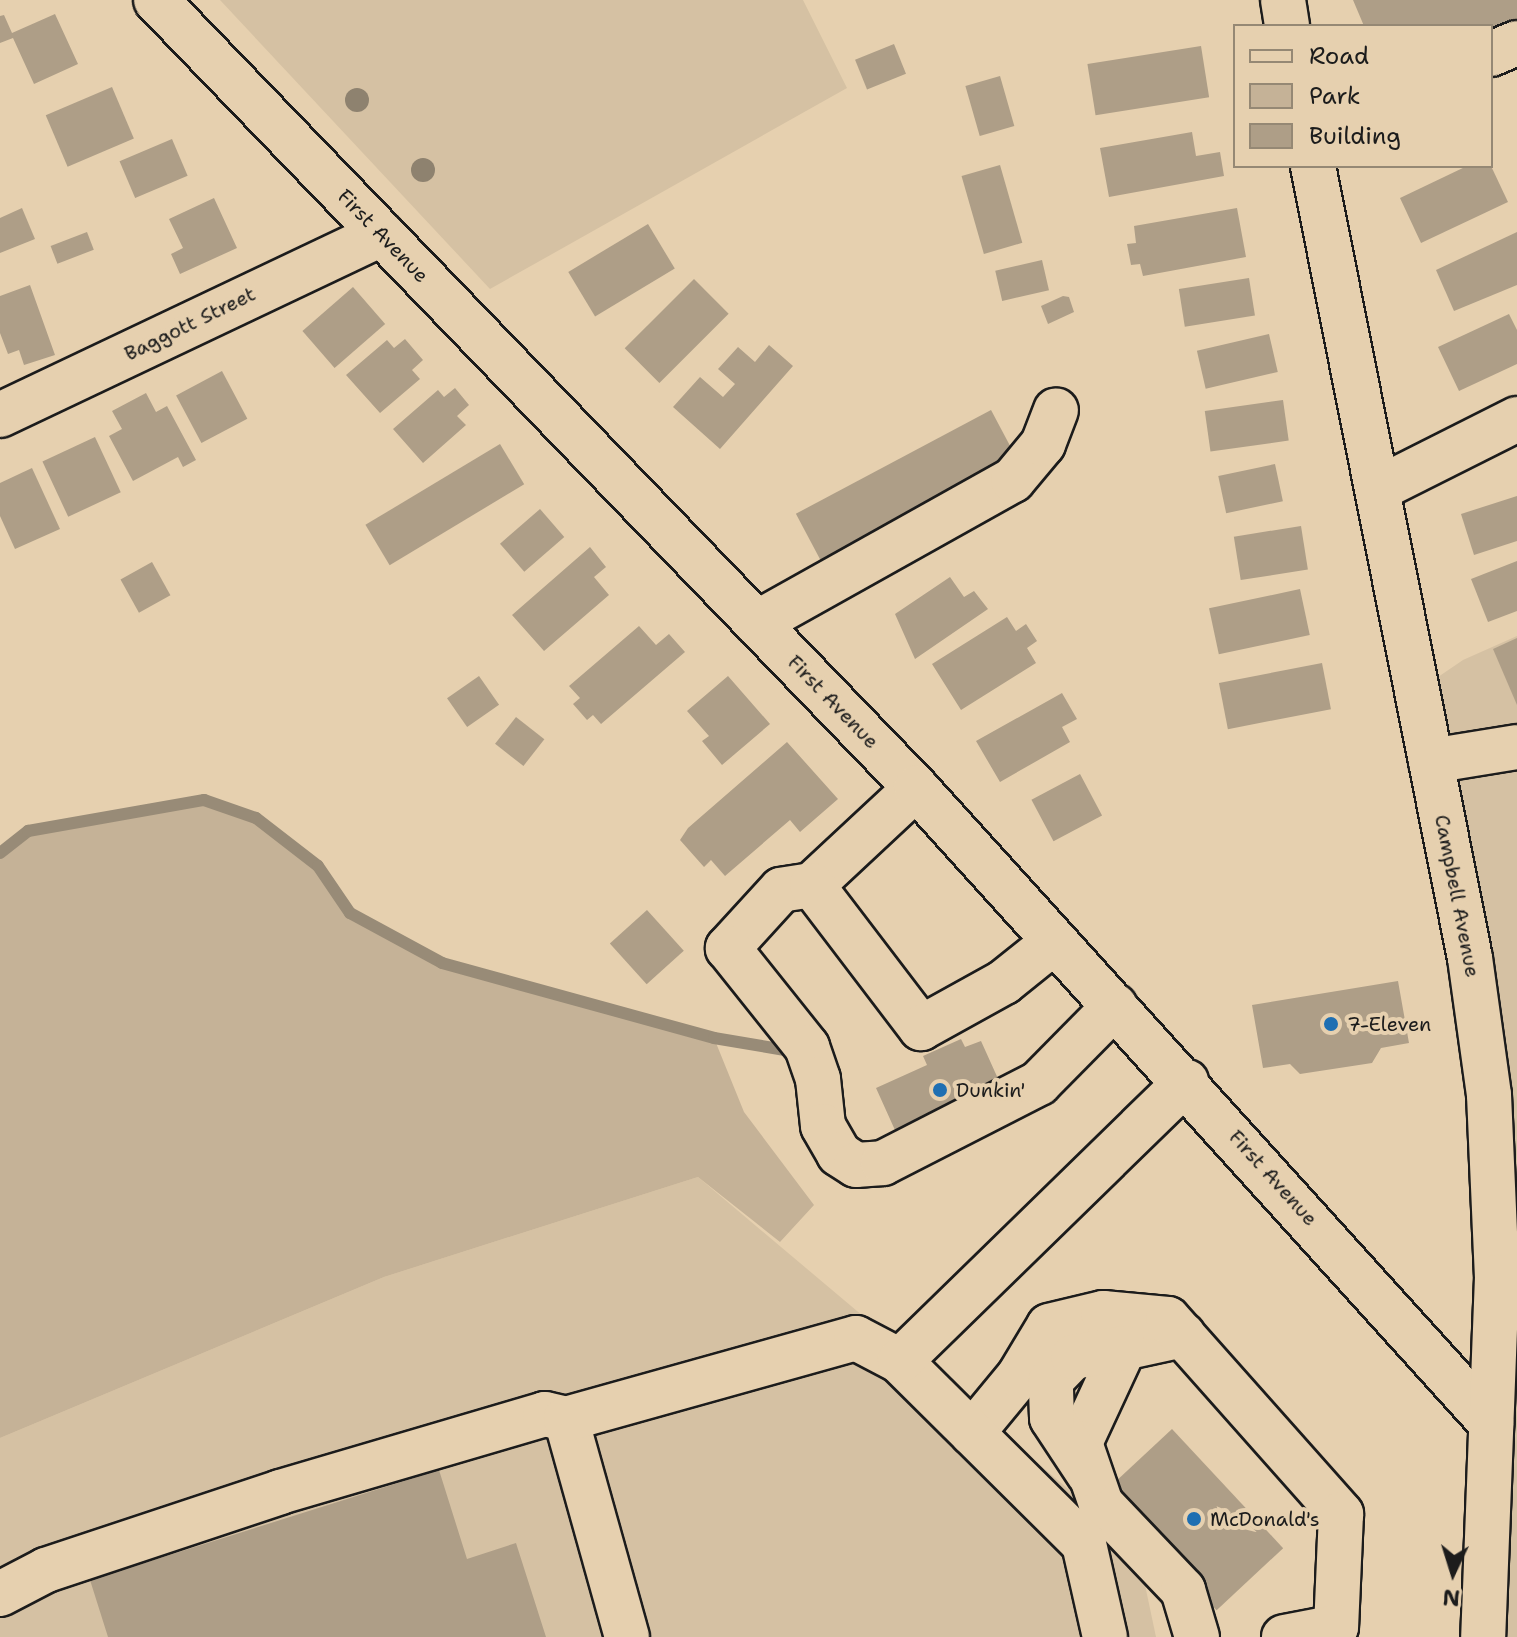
<!DOCTYPE html>
<style>
body{margin:0}
#map{position:relative;width:1517px;height:1637px;overflow:hidden;background:#e6d0af;font-family:"Shantell Sans",sans-serif}
div>[style]{position:absolute}
[style*='--x']{left:calc(var(--x)*1px);top:calc(var(--y)*1px);width:calc(var(--w)*1px);rotate:calc(var(--a)*1deg)}
.built>*{inset:0;background:#d5c1a3}
.green>*{inset:0;background:#c5b297}
.stream>*{height:12px;margin:-6px;padding:0 6px;transform-origin:6px;border-radius:6px;background:#988b77}
.building>*{inset:0;background:#ae9e87;transform-origin:0 0}
.roads{filter:drop-shadow(2px 0 #1c1c1c) drop-shadow(-2px 0 #1c1c1c) drop-shadow(0 2px #1c1c1c) drop-shadow(0 -2px #1c1c1c)}
.minor>*{height:44px;margin:-22px;padding:0 22px;transform-origin:22px;border-radius:22px;background:#e6d0af}
.major>*{height:44px;margin:-22px;padding:0 22px;transform-origin:22px;border-radius:22px;background:#e6d0af}
.trees>*{width:24px;height:24px;margin:-12px;border-radius:50%;background:#8e826f}
.dots>*{width:22px;height:22px;translate:-50% -50%;box-sizing:border-box;border:4px solid #e6d0af;border-radius:50%}
span{translate:-50% -50%;white-space:nowrap;text-align:center;line-height:1.15;-webkit-text-stroke:8px #e6d0af;paint-order:stroke}
.street-label{font-size:20px;color:#1c1c1c}
.poi-label{font-size:20px;color:#1c1c1c}
.left{translate:0 -50%;text-align:left}
.legend{position:absolute;left:1233px;top:24px;width:260px;height:144px;box-sizing:border-box;background:#e6d0af;border:2px solid #958874;margin:0;padding:10px 14px;list-style:none;font-size:24px;color:#1c1c1c}
.legend li{display:flex;align-items:center;gap:16px;height:40px}
.legend b{width:40px;border:2px solid #958874}
.north{position:absolute;left:1413px;top:1533px;width:80px;height:80px;-webkit-text-stroke:6px #e6d0af;paint-order:stroke;rotate:184deg;font-size:22px;font-weight:700;line-height:32px;text-align:center;color:#1c1c1c}
.north::after{content:'';display:block;margin:auto;width:28px;height:36px;background:#1c1c1c;clip-path:polygon(50% 0,100% 100%,50% 72%,0 100%)}
</style>
<div id="map">
<div class="built">
<i style="clip-path:polygon(220px 0,803px 0,847px 88px,490px 289px)"></i>
<i style="clip-path:polygon(1517px 636px,1517px 1637px,1483px 1637px,1497px 1277px,1419px 690px,1463px 660px)"></i>
<i style="clip-path:polygon(698px 1177px,1137px 1547px,1156px 1637px,0 1637px,0 1438px,384px 1277px)"></i>
</div>
<div class="green">
<i style="clip-path:polygon(204px 800px,256px 818px,318px 866px,350px 913px,442px 963px,714px 1038px,744px 1112px,814px 1205px,780px 1242px,698px 1177px,384px 1277px,0 1438px,0 853px,28px 831px)"></i>
</div>
<div class="stream">
<i style="--x:0;--y:853;--w:36;--a:-38"></i>
<i style="--x:28;--y:831;--w:179;--a:-10"></i>
<i style="--x:204;--y:800;--w:55;--a:19.1"></i>
<i style="--x:256;--y:818;--w:78;--a:37.7"></i>
<i style="--x:318;--y:866;--w:57;--a:55.8"></i>
<i style="--x:350;--y:913;--w:105;--a:28.5"></i>
<i style="--x:442;--y:963;--w:282;--a:15.4"></i>
<i style="--x:714;--y:1038;--w:72;--a:9.6"></i>
</div>
<div class="building">
<i style="clip-path:polygon(1353px 0,1517px 0,1517px 30px,1491px 42px,1491px 26px,1364px 26px)"></i>
<i style="clip-path:polygon(55px 14px,78px 64px,34px 84px,13px 38px,0 43px,0 16px,4px 15px,12px 33px)"></i>
<i style="left:894px;top:44px;width:32px;height:42px;rotate:68deg"></i>
<i style="left:1201px;top:46px;width:52px;height:115px;rotate:81deg"></i>
<i style="left:1000px;top:76px;width:52px;height:36px;rotate:74deg"></i>
<i style="left:112px;top:87px;width:56px;height:72px;rotate:67deg"></i>
<i style="clip-path:polygon(1192px 132px,1196px 156px,1220px 152px,1224px 176px,1109px 197px,1100px 148px)"></i>
<i style="left:172px;top:139px;width:40px;height:57px;rotate:67deg"></i>
<i style="left:1000px;top:165px;width:81px;height:40px;rotate:74deg"></i>
<i style="clip-path:polygon(1467px 166px,1491px 166px,1508px 202px,1421px 243px,1400px 198px)"></i>
<i style="clip-path:polygon(214px 198px,237px 248px,180px 274px,171px 254px,183px 248px,169px 219px)"></i>
<i style="clip-path:polygon(22px 208px,35px 239px,0 253px,0 218px)"></i>
<i style="clip-path:polygon(1237px 208px,1246px 257px,1143px 276px,1140px 264px,1131px 265px,1127px 244px,1136px 243px,1134px 226px)"></i>
<i style="left:648px;top:224px;width:52px;height:93px;rotate:59deg"></i>
<i style="left:87px;top:232px;width:19px;height:39px;rotate:69deg"></i>
<i style="clip-path:polygon(1517px 232px,1517px 285px,1454px 311px,1436px 270px)"></i>
<i style="left:1042px;top:260px;width:31px;height:48px;rotate:77deg"></i>
<i style="left:1249px;top:278px;width:38px;height:71px;rotate:81deg"></i>
<i style="left:694px;top:279px;width:49px;height:98px;rotate:45deg"></i>
<i style="clip-path:polygon(30px 285px,55px 355px,24px 365px,19px 350px,8px 354px,0 333px,0 296px)"></i>
<i style="left:353px;top:287px;width:49px;height:67px;rotate:49deg"></i>
<i style="clip-path:polygon(1063px 296px,1069px 297px,1074px 312px,1048px 324px,1041px 306px)"></i>
<i style="clip-path:polygon(1509px 314px,1517px 330px,1517px 364px,1459px 391px,1438px 347px)"></i>
<i style="left:1269px;top:334px;width:39px;height:74px;rotate:77deg"></i>
<i style="clip-path:polygon(405px 339px,423px 360px,412px 370px,420px 379px,380px 413px,346px 375px,387px 340px,394px 348px)"></i>
<i style="clip-path:polygon(769px 345px,793px 366px,720px 449px,673px 407px,700px 377px,723px 397px,735px 384px,718px 369px,738px 347px,755px 362px)"></i>
<i style="left:222px;top:371px;width:54px;height:52px;rotate:62deg"></i>
<i style="clip-path:polygon(455px 388px,469px 405px,457px 416px,466px 425px,423px 463px,393px 429px,438px 390px,444px 397px)"></i>
<i style="clip-path:polygon(146px 393px,156px 412px,167px 406px,196px 460px,183px 467px,178px 457px,133px 481px,109px 436px,122px 429px,112px 411px)"></i>
<i style="left:1283px;top:400px;width:41px;height:79px;rotate:82deg"></i>
<i style="left:991px;top:410px;width:64px;height:221px;rotate:62deg"></i>
<i style="left:95px;top:437px;width:61px;height:58px;rotate:65deg"></i>
<i style="left:500px;top:444px;width:47px;height:157px;rotate:59deg"></i>
<i style="left:1275px;top:464px;width:38px;height:58px;rotate:78deg"></i>
<i style="clip-path:polygon(32px 468px,60px 529px,15px 549px,0 516px,0 483px)"></i>
<i style="clip-path:polygon(1517px 496px,1517px 541px,1474px 555px,1461px 514px)"></i>
<i style="left:540px;top:509px;width:37px;height:53px;rotate:49deg"></i>
<i style="left:1301px;top:526px;width:44px;height:68px;rotate:81deg"></i>
<i style="clip-path:polygon(590px 547px,606px 567px,594px 577px,609px 595px,544px 651px,512px 615px)"></i>
<i style="clip-path:polygon(1517px 561px,1517px 611px,1488px 622px,1471px 579px)"></i>
<i style="left:152px;top:562px;width:38px;height:36px;rotate:61deg"></i>
<i style="clip-path:polygon(950px 577px,964px 597px,974px 591px,988px 609px,915px 659px,895px 614px)"></i>
<i style="left:1300px;top:589px;width:47px;height:93px;rotate:78deg"></i>
<i style="clip-path:polygon(1007px 617px,1016px 631px,1026px 624px,1037px 641px,1027px 648px,1036px 663px,961px 710px,932px 664px)"></i>
<i style="clip-path:polygon(639px 626px,656px 645px,669px 634px,685px 652px,601px 724px,593px 715px,587px 720px,573px 704px,580px 698px,569px 686px)"></i>
<i style="clip-path:polygon(1517px 638px,1517px 705px,1493px 649px)"></i>
<i style="left:1322px;top:663px;width:47px;height:105px;rotate:79deg"></i>
<i style="left:479px;top:676px;width:35px;height:39px;rotate:55deg"></i>
<i style="clip-path:polygon(728px 676px,770px 724px,722px 765px,702px 741px,709px 736px,687px 711px)"></i>
<i style="clip-path:polygon(1062px 693px,1077px 719px,1062px 727px,1070px 742px,1000px 782px,976px 741px)"></i>
<i style="left:516px;top:717px;width:36px;height:34px;rotate:38deg"></i>
<i style="clip-path:polygon(787px 742px,838px 799px,800px 832px,790px 820px,725px 876px,711px 860px,704px 867px,680px 840px,688px 828px)"></i>
<i style="left:1080px;top:774px;width:47px;height:55px;rotate:62deg"></i>
<i style="left:647px;top:910px;width:55px;height:50px;rotate:48deg"></i>
<i style="clip-path:polygon(1398px 981px,1409px 1043px,1381px 1048px,1372px 1063px,1300px 1074px,1290px 1064px,1263px 1068px,1252px 1005px)"></i>
<i style="clip-path:polygon(961px 1039px,965px 1047px,981px 1041px,1004px 1092px,899px 1139px,876px 1088px,927px 1065px,923px 1056px)"></i>
<i style="left:1172px;top:1429px;width:163px;height:91px;rotate:47deg"></i>
<i style="clip-path:polygon(439px 1470px,467px 1559px,516px 1543px,546px 1637px,108px 1637px,90px 1580px)"></i>
</div>
<div class="roads">
<div class="minor">
<i style="--x:1491;--y:54;--w:28;--a:-23"></i>
<i style="--x:0;--y:415;--w:422;--a:-25.4"></i>
<i style="--x:1378;--y:489;--w:156;--a:-26.7"></i>
<i style="--x:757;--y:623;--w:293;--a:-29.2"></i>
<i style="--x:1013;--y:480;--w:47;--a:-50.2"></i>
<i style="--x:1043;--y:444;--w:36;--a:-69"></i>
<i style="--x:1431;--y:761;--w:87;--a:-9.2"></i>
<i style="--x:916;--y:788;--w:142;--a:137"></i>
<i style="--x:812;--y:885;--w:31;--a:171"></i>
<i style="--x:781;--y:890;--w:79;--a:132.4"></i>
<i style="--x:728;--y:948;--w:127;--a:51.4"></i>
<i style="--x:807;--y:1047;--w:34;--a:71"></i>
<i style="--x:818;--y:1079;--w:47;--a:83.9"></i>
<i style="--x:823;--y:1126;--w:32;--a:60"></i>
<i style="--x:839;--y:1154;--w:20;--a:33"></i>
<i style="--x:856;--y:1165;--w:27;--a:-4"></i>
<i style="--x:883;--y:1163;--w:175;--a:-27.1"></i>
<i style="--x:1039;--y:1083;--w:108;--a:-45.4"></i>
<i style="--x:812;--y:885;--w:180;--a:52.7"></i>
<i style="--x:921;--y:1028;--w:95;--a:-29"></i>
<i style="--x:1004;--y:982;--w:65;--a:-38.8"></i>
<i style="--x:1183;--y:1335;--w:60;--a:167.6"></i>
<i style="--x:1124;--y:1348;--w:105;--a:114.9"></i>
<i style="--x:1080;--y:1443;--w:65;--a:71"></i>
<i style="--x:1101;--y:1504;--w:119;--a:46.4"></i>
<i style="--x:1183;--y:1590;--w:49;--a:73.4"></i>
<i style="--x:972;--y:1433;--w:74;--a:-50.5"></i>
<i style="--x:1019;--y:1376;--w:58;--a:-59"></i>
<i style="--x:1049;--y:1326;--w:56;--a:-13.5"></i>
<i style="--x:1103;--y:1313;--w:65;--a:5.3"></i>
<i style="--x:1168;--y:1319;--w:261;--a:48.4"></i>
<i style="--x:1341;--y:1514;--w:113;--a:92.5"></i>
<i style="--x:1336;--y:1627;--w:53;--a:169.1"></i>
<i style="--x:1089;--y:1474;--w:67;--a:-123.5"></i>
<i style="--x:1052;--y:1418;--w:38;--a:-92"></i>
<i style="--x:1051;--y:1380;--w:32;--a:-46"></i>
<i style="--x:1073;--y:1357;--w:52;--a:-10"></i>
<i style="--x:0;--y:1594;--w:52;--a:-27.6"></i>
<i style="--x:46;--y:1570;--w:247;--a:-18.4"></i>
<i style="--x:280;--y:1492;--w:276;--a:-16.4"></i>
<i style="--x:545;--y:1414;--w:22;--a:13"></i>
<i style="--x:627;--y:1637;--w:226;--a:-105.6"></i>
<i style="--x:566;--y:1419;--w:301;--a:-15.6"></i>
<i style="--x:856;--y:1338;--w:50;--a:27.6"></i>
<i style="--x:1105;--y:1637;--w:95;--a:-102.7"></i>
<i style="--x:1084;--y:1544;--w:260;--a:-135.2"></i>
<i style="--x:900;--y:1361;--w:400;--a:-44.3"></i>
</div>
<div class="major">
<i style="--x:156;--y:0;--w:1095;--a:46.04"></i>
<i style="--x:916;--y:788;--w:857;--a:47.84"></i>
<i style="--x:1283;--y:0;--w:26;--a:81"></i>
<i style="--x:1313;--y:166;--w:807;--a:78.79"></i>
<i style="--x:1470;--y:958;--w:138;--a:82.1"></i>
<i style="--x:1489;--y:1095;--w:182;--a:87.5"></i>
<i style="--x:1497;--y:1277;--w:360;--a:92.2"></i>
</div>
</div>
<div class="trees">
<i style="left:357px;top:100px"></i>
<i style="left:423px;top:170px"></i>
</div>
<div class="dots">
<i style="left:1331px;top:1024px;background:#1f6fb2"></i>
<i style="left:940px;top:1090px;background:#1f6fb2"></i>
<i style="left:1194px;top:1519px;background:#1f6fb2"></i>
</div>
<div class="street-label">
<span style="left:383px;top:236px;rotate:46deg">First Avenue</span>
<span style="left:190px;top:324px;rotate:-26deg">Baggott Street</span>
<span style="left:833px;top:702px;rotate:46deg">First Avenue</span>
<span style="left:1457px;top:896px;rotate:79deg">Campbell Avenue</span>
<span style="left:1273px;top:1178px;rotate:48deg">First Avenue</span>
</div>
<div class="poi-label">
<span class="left" style="left:1347px;top:1024px">7-Eleven</span>
<span class="left" style="left:956px;top:1090px">Dunkin'</span>
<span class="left" style="left:1210px;top:1519px">McDonald's</span>
</div>
<ul class="legend">
<li><b style="height:10px;background:#e6d0af"></b>Road</li>
<li><b style="height:22px;background:#c5b297"></b>Park</li>
<li><b style="height:22px;background:#ae9e87"></b>Building</li>
</ul>
<div class="north">N</div>
</div>
